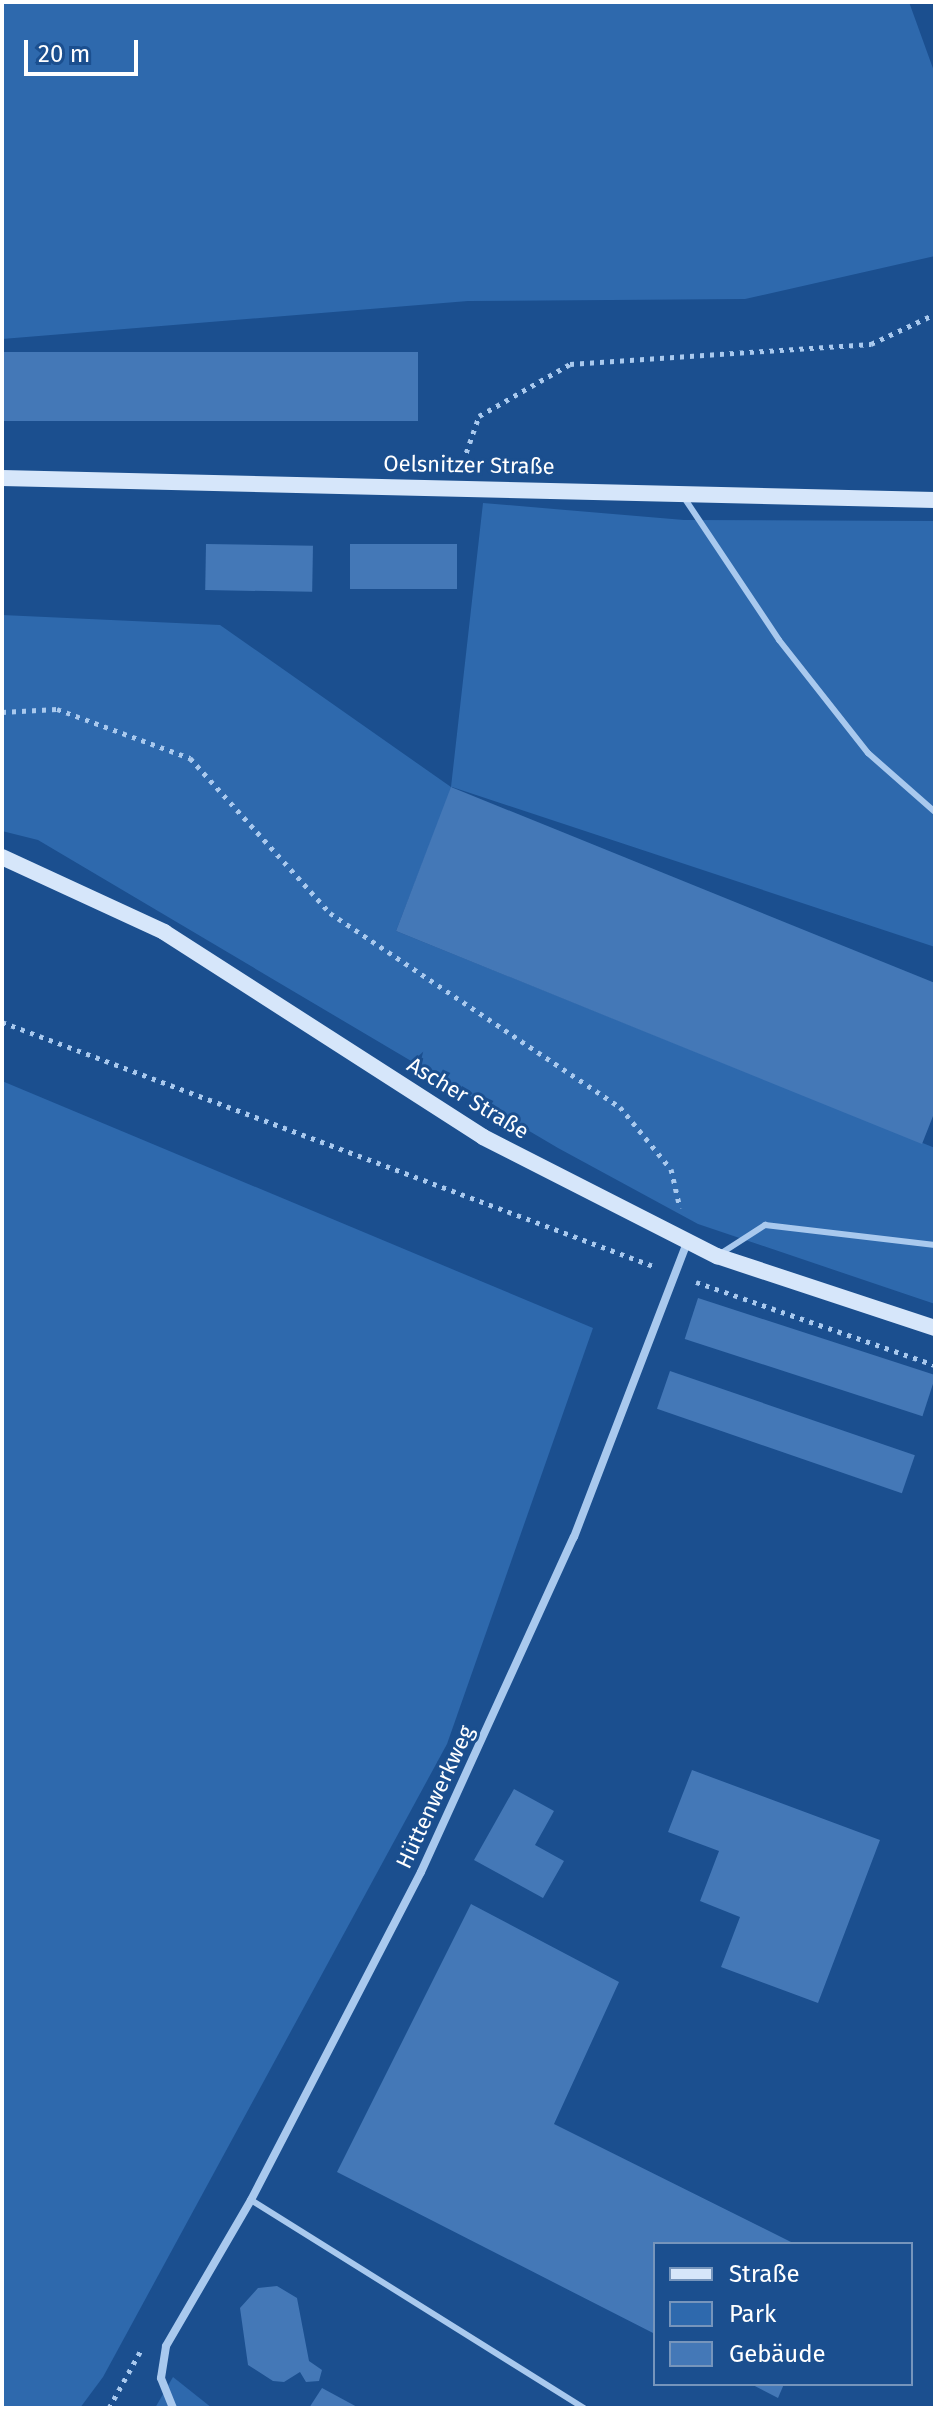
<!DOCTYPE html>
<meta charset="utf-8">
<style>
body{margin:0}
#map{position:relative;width:937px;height:2410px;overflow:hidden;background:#1b4f8f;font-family:"Fira Sans",sans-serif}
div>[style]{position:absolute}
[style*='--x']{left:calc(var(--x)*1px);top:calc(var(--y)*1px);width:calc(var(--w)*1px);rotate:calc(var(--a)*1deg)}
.green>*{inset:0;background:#2e69ad}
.building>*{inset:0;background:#4478b7;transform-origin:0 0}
.path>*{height:5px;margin-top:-2.5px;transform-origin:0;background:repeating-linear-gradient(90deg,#a9c9ee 0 4px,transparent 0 10px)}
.lane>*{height:6px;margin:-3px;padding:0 3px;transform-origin:3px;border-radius:3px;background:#a9c9ee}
.street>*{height:8px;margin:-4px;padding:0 4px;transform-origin:4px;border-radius:4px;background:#a9c9ee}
.secondary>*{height:16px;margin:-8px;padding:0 8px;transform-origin:8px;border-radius:8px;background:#d6e6fa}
span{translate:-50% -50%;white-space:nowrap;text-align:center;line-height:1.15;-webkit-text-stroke:6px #1b4f8f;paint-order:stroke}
.street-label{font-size:22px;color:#fff}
.frame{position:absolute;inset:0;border:4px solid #fff;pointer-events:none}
.legend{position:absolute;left:653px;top:2242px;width:260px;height:144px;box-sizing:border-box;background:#1b4f8f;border:2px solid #7695bc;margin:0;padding:10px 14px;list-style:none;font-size:24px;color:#fff}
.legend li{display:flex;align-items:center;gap:16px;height:40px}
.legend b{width:40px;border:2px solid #7695bc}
.scale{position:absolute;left:24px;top:40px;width:114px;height:36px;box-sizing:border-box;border:4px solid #fff;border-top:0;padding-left:10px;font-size:24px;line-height:28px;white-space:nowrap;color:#fff;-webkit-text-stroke:6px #1b4f8f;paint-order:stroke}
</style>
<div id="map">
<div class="green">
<i style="clip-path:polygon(2px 2px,909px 2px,935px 74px,935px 256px,745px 299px,468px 301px,2px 339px)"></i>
<i style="clip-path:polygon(483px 503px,684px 520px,935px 521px,935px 947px,452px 787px,396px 931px,935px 1148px,935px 1304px,698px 1224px,558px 1148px,38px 840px,2px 831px,2px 615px,220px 625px,451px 787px)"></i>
<i style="clip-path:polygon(2px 1081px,593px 1328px,447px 1744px,103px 2377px,80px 2408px,2px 2408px)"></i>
<i style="clip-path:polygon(173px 2377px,212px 2408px,155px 2408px)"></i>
</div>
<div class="building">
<i style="left:2px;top:352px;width:416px;height:69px"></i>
<i style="left:206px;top:544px;width:107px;height:46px;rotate:1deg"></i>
<i style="left:350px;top:544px;width:107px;height:45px"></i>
<i style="clip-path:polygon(451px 787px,935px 983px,935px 1111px,922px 1144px,396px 931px)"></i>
<i style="left:698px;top:1298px;width:250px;height:43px;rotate:18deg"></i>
<i style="left:670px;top:1371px;width:259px;height:40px;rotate:19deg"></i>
<i style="clip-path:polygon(692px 1770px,880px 1840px,818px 2003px,721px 1967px,740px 1917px,700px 1901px,719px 1851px,668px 1832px)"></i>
<i style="clip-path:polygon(514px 1789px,554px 1811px,535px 1845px,564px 1861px,543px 1898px,474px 1860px)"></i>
<i style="clip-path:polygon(471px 1904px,619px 1982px,554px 2124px,795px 2244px,655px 2244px,655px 2334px,337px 2172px)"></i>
<i style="clip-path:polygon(277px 2286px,297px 2298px,309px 2361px,322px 2370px,319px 2381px,306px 2382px,300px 2372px,284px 2382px,273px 2381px,248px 2365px,240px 2308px,258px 2288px)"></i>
<i style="clip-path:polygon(751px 2384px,784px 2384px,778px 2398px)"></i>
<i style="clip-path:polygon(322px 2388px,359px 2408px,309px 2408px)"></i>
</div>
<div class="path">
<i style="--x:463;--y:462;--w:49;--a:-70.8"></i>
<i style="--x:479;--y:416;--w:105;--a:-29.7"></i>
<i style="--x:570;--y:364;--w:302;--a:-3.8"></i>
<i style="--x:871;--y:344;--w:71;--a:-25.1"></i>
<i style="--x:2;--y:712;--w:55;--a:-3.1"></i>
<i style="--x:57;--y:709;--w:142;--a:20.2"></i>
<i style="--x:190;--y:758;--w:209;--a:47.9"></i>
<i style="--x:330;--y:913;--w:349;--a:33.8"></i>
<i style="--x:620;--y:1107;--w:80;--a:50.6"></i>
<i style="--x:671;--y:1169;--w:40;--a:77"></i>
<i style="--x:2;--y:1022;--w:695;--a:20.55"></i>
<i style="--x:696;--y:1282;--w:253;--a:19.2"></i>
<i style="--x:109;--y:2408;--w:66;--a:-61.1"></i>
</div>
<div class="lane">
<i style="--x:683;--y:496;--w:173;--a:56.3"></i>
<i style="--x:779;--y:640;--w:144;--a:51.8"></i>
<i style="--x:868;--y:753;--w:89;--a:41.4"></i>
<i style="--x:720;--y:1254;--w:54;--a:-32.8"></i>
<i style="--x:765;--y:1225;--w:171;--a:6.7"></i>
<i style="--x:251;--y:2200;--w:393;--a:32"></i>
</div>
<div class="street">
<i style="--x:173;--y:2408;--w:32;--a:-112"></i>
<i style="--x:161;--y:2378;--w:32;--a:-81"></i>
<i style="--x:166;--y:2346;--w:169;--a:-59.8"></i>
<i style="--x:251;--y:2200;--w:369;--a:-62.6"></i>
<i style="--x:421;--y:1872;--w:368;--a:-65.5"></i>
<i style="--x:574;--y:1537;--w:318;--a:-69"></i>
</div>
<div class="secondary">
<i style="--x:2;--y:478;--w:933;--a:1.35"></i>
<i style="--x:2;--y:857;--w:179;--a:24.8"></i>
<i style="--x:164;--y:932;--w:379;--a:32.7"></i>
<i style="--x:483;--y:1137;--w:263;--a:27"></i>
<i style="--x:717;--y:1256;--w:230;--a:18.3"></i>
</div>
<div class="street-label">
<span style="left:469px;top:465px;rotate:1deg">Oelsnitzer Straße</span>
<span style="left:468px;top:1098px;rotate:31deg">Ascher Straße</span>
<span style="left:435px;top:1797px;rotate:-65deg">Hüttenwerkweg</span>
</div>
<div class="frame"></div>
<ul class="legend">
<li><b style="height:10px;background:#d6e6fa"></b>Straße</li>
<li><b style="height:22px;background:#2e69ad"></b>Park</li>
<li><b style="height:22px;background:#4478b7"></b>Gebäude</li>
</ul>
<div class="scale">20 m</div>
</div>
